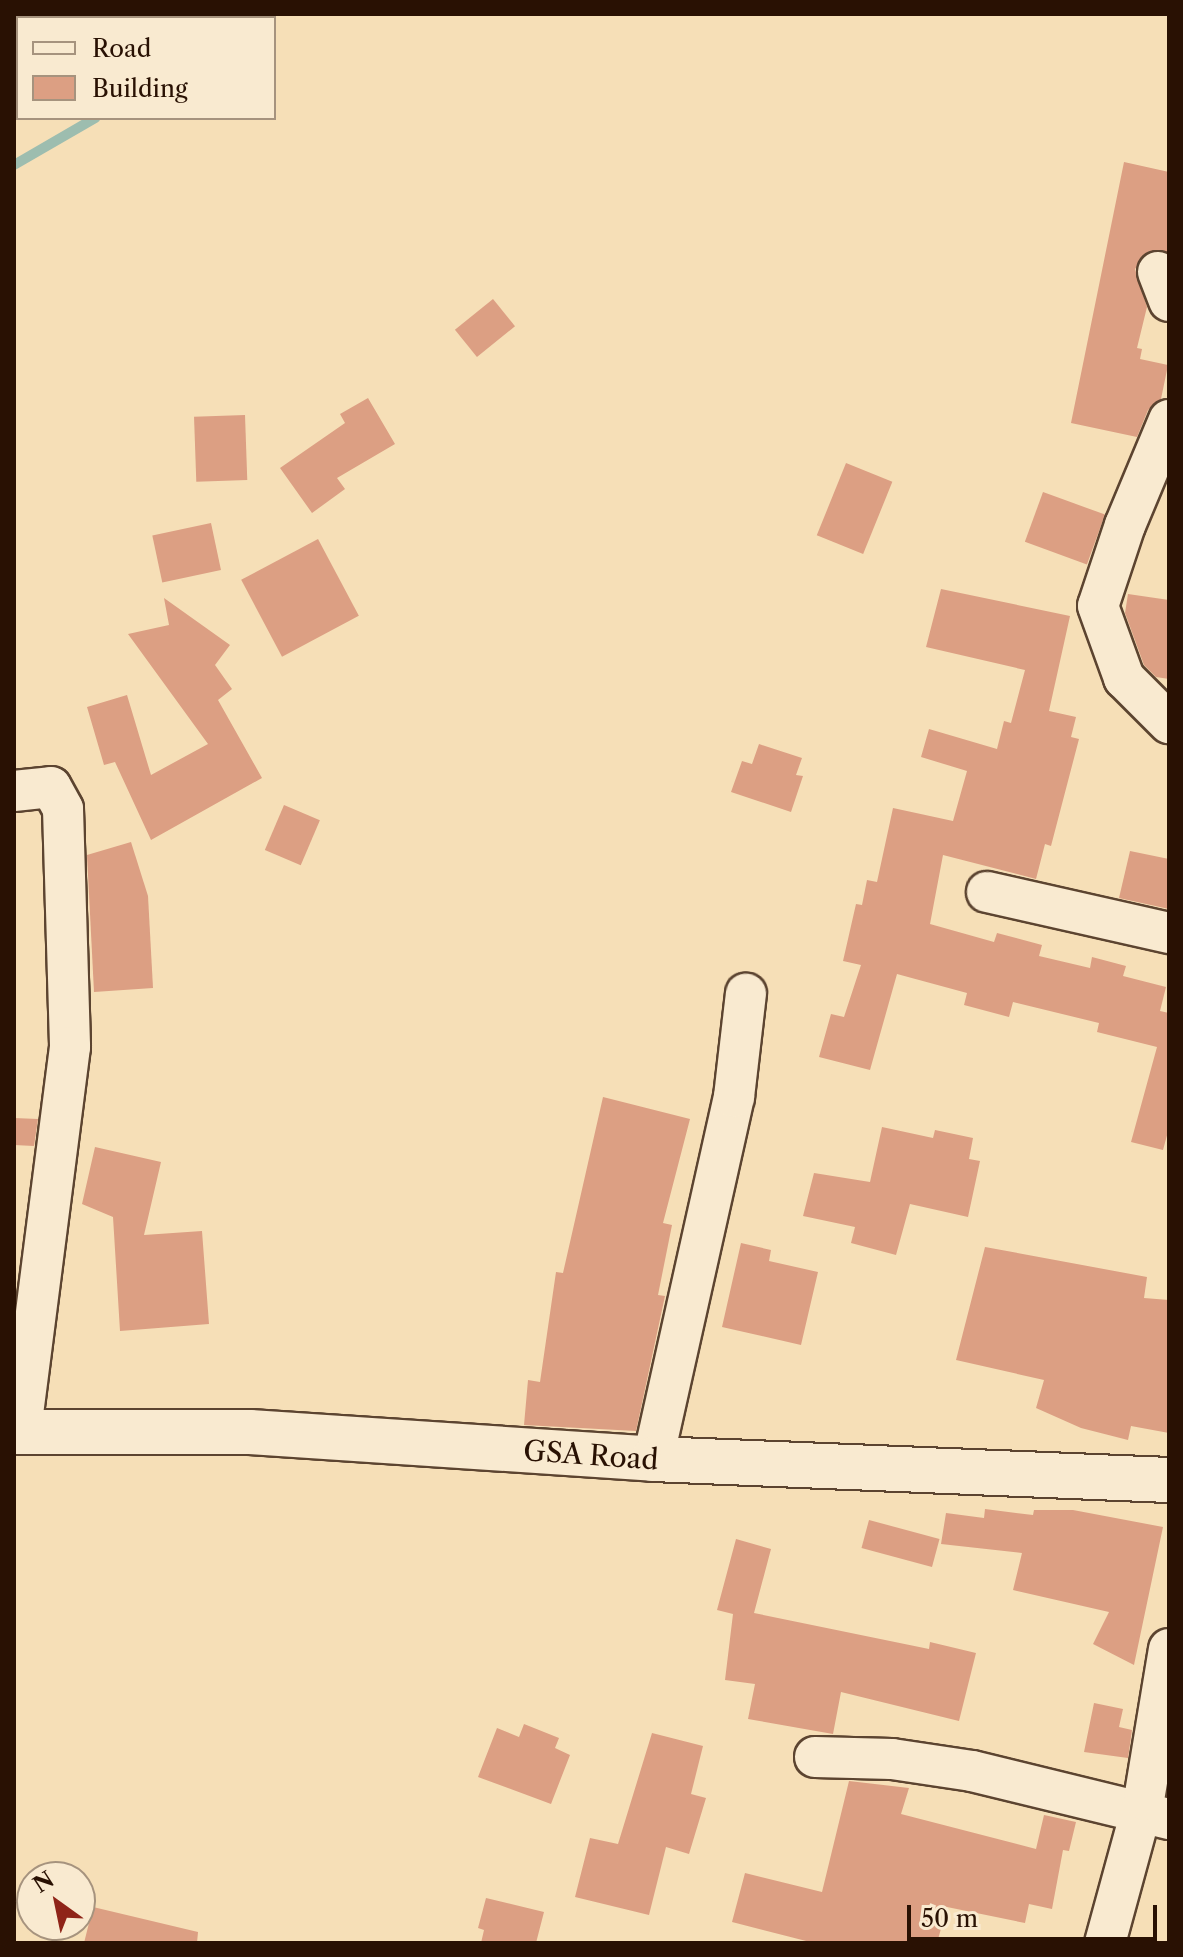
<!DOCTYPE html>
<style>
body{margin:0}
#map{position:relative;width:1183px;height:1957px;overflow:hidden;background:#f6dfb7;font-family:"Libre Caslon Text",serif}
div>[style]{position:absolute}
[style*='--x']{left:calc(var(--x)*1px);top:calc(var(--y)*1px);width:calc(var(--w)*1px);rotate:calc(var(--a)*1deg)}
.stream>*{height:10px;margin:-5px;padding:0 5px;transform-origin:5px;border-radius:5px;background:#9dbdaf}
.building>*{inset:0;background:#dc9f83;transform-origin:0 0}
.roads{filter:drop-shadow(2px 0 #5c4430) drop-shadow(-2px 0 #5c4430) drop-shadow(0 2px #5c4430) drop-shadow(0 -2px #5c4430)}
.street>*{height:40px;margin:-20px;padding:0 20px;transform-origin:20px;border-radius:20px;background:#f9ead0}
.secondary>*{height:44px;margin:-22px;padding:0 22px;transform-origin:22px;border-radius:22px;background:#f9ead0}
span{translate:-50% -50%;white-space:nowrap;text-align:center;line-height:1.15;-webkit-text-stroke:8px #f9ead0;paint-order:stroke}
.street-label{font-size:28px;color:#291103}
.frame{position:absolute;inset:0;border:16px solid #291103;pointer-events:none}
.legend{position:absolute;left:16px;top:16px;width:260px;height:104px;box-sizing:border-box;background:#f9ead0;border:2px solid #a6937e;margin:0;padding:10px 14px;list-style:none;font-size:24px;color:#291103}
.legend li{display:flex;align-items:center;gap:16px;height:40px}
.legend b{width:40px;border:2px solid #a6937e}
.north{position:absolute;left:16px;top:1861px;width:80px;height:80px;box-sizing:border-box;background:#f9ead0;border:2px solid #a6937e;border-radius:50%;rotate:327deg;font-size:22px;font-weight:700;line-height:32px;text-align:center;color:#291103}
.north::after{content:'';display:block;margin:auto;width:28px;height:36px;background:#8f2418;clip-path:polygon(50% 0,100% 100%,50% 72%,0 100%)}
.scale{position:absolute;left:907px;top:1905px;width:250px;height:36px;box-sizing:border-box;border:4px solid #291103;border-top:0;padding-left:10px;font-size:24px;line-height:28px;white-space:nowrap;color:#291103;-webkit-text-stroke:6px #f9ead0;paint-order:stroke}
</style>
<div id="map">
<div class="stream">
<i style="--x:260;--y:18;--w:7;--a:-34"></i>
<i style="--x:14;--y:165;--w:94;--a:-30.1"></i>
</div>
<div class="building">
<i style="clip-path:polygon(1124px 162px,1169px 172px,1169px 252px,1149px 251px,1135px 269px,1147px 307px,1137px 348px,1142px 349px,1140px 359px,1168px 365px,1161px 399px,1148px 410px,1137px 437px,1071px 423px)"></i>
<i style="left:493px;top:299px;width:35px;height:49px;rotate:51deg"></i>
<i style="clip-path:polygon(368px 398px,395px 444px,337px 478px,345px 489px,312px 513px,280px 468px,345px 423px,340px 414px)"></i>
<i style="left:245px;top:415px;width:65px;height:51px;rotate:88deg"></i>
<i style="left:846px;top:463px;width:50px;height:78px;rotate:22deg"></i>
<i style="left:1043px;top:492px;width:66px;height:53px;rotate:20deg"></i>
<i style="left:211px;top:523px;width:48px;height:60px;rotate:78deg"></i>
<i style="left:318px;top:539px;width:87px;height:87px;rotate:62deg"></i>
<i style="clip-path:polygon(941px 589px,1070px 616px,1049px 711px,1076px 717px,1071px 737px,1079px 739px,1051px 846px,1045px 844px,1036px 879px,943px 855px,930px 924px,994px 942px,997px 933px,1042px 945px,1039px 956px,1090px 968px,1092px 957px,1126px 966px,1123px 976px,1166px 987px,1160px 1011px,1169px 1013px,1169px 1128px,1163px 1150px,1131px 1142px,1157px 1047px,1097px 1032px,1099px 1023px,1013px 1002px,1009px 1017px,964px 1005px,967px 993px,897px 974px,870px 1070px,819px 1057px,831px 1014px,844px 1017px,861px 965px,843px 961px,856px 904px,862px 905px,867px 880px,877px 882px,893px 808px,953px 821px,967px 771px,921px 757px,929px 729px,997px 749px,1004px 721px,1011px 723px,1025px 670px,926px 647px)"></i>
<i style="clip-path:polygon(1128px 594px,1169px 600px,1169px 679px,1156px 677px,1144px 665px,1125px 613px)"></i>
<i style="clip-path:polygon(164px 598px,230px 645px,215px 665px,232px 689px,218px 700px,262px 778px,151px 840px,115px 762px,104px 765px,87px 707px,127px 695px,151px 775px,208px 744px,128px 634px,169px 625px)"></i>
<i style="clip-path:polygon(759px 744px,802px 758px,796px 775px,803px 776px,791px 812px,731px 792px,742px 761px,752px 764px)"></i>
<i style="left:284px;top:805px;width:39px;height:49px;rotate:23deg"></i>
<i style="clip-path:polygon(131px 842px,148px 896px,153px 988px,94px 992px,87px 855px)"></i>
<i style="clip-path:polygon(1130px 851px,1169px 859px,1169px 909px,1119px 898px)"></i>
<i style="clip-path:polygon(603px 1097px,690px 1119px,663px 1223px,672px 1225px,658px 1295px,665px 1296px,636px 1431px,524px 1425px,528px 1380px,540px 1382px,556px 1272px,563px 1273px)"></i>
<i style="clip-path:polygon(14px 1118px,38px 1119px,34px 1146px,14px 1145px)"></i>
<i style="clip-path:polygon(882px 1127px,933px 1138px,935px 1130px,973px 1138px,969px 1159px,980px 1161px,968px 1217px,910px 1204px,896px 1255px,851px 1243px,855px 1227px,803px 1216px,814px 1173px,870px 1182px)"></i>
<i style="clip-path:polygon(95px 1147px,161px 1162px,144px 1235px,202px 1231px,209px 1324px,120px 1331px,113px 1217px,82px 1204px)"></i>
<i style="clip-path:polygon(741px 1243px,771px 1250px,769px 1261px,818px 1272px,801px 1345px,722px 1327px)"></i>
<i style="clip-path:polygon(985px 1247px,1147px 1277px,1144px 1298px,1169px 1300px,1169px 1433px,1131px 1426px,1128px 1440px,1081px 1428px,1036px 1408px,1044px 1380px,956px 1360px)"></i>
<i style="clip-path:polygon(985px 1509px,1033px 1515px,1034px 1510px,1073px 1510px,1163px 1527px,1134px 1665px,1093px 1644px,1109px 1612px,1013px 1590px,1022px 1553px,941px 1544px,946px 1513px,984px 1518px)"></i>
<i style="left:869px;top:1520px;width:73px;height:29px;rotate:15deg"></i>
<i style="clip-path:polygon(736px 1539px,771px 1549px,754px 1613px,929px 1649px,930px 1642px,976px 1653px,959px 1721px,841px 1692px,833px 1734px,748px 1719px,755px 1684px,725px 1680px,733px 1614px,717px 1610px)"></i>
<i style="clip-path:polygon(1094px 1703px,1123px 1709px,1119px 1727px,1132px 1730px,1128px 1758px,1084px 1752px)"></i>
<i style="clip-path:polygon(524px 1724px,559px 1738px,555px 1748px,570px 1755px,551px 1804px,478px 1777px,497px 1728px,519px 1737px)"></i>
<i style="clip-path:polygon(652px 1733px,703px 1746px,691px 1794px,706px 1798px,689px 1854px,666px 1847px,649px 1915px,575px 1897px,590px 1838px,618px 1844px)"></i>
<i style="clip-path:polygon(849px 1781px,909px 1788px,901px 1814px,1036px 1849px,1044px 1815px,1076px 1822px,1069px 1851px,1063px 1850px,1052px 1909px,1029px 1904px,1025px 1923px,947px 1907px,937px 1943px,814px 1943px,732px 1922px,745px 1873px,822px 1892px)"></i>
<i style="clip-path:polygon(486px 1898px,544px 1912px,536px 1943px,481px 1943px,484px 1930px,478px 1928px)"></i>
<i style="clip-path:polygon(93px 1907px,198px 1932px,197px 1943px,84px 1943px)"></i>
</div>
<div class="roads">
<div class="street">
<i style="--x:1158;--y:272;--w:31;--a:69"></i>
<i style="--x:1169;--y:420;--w:114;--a:112.7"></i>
<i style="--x:1125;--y:525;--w:85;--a:108.4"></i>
<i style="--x:1098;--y:606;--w:77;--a:70.1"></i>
<i style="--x:1124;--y:678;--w:64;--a:45"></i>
<i style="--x:14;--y:791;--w:37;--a:-6"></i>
<i style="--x:51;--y:787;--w:25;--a:61"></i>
<i style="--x:63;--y:809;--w:238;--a:88.3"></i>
<i style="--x:70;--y:1047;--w:388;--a:97.3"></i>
<i style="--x:987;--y:892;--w:187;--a:12.7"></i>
<i style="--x:653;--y:1459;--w:371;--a:-77.4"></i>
<i style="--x:734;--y:1097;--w:104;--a:-83.4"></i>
<i style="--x:815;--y:1757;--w:77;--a:1.5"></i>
<i style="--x:892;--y:1759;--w:81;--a:8.5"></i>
<i style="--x:972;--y:1771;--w:203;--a:13.7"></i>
<i style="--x:1105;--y:1943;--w:148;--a:-74.7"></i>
<i style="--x:1144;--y:1800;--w:153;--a:-80.6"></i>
</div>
<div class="secondary">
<i style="--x:14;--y:1432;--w:236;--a:0"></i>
<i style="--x:250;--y:1432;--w:404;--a:3.8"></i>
<i style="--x:653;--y:1459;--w:516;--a:2.33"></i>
</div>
</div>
<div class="street-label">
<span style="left:591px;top:1455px;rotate:4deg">GSA Road</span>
</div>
<div class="frame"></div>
<ul class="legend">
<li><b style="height:10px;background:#f9ead0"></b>Road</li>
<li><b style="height:22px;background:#dc9f83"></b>Building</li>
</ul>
<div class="north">N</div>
<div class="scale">50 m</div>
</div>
